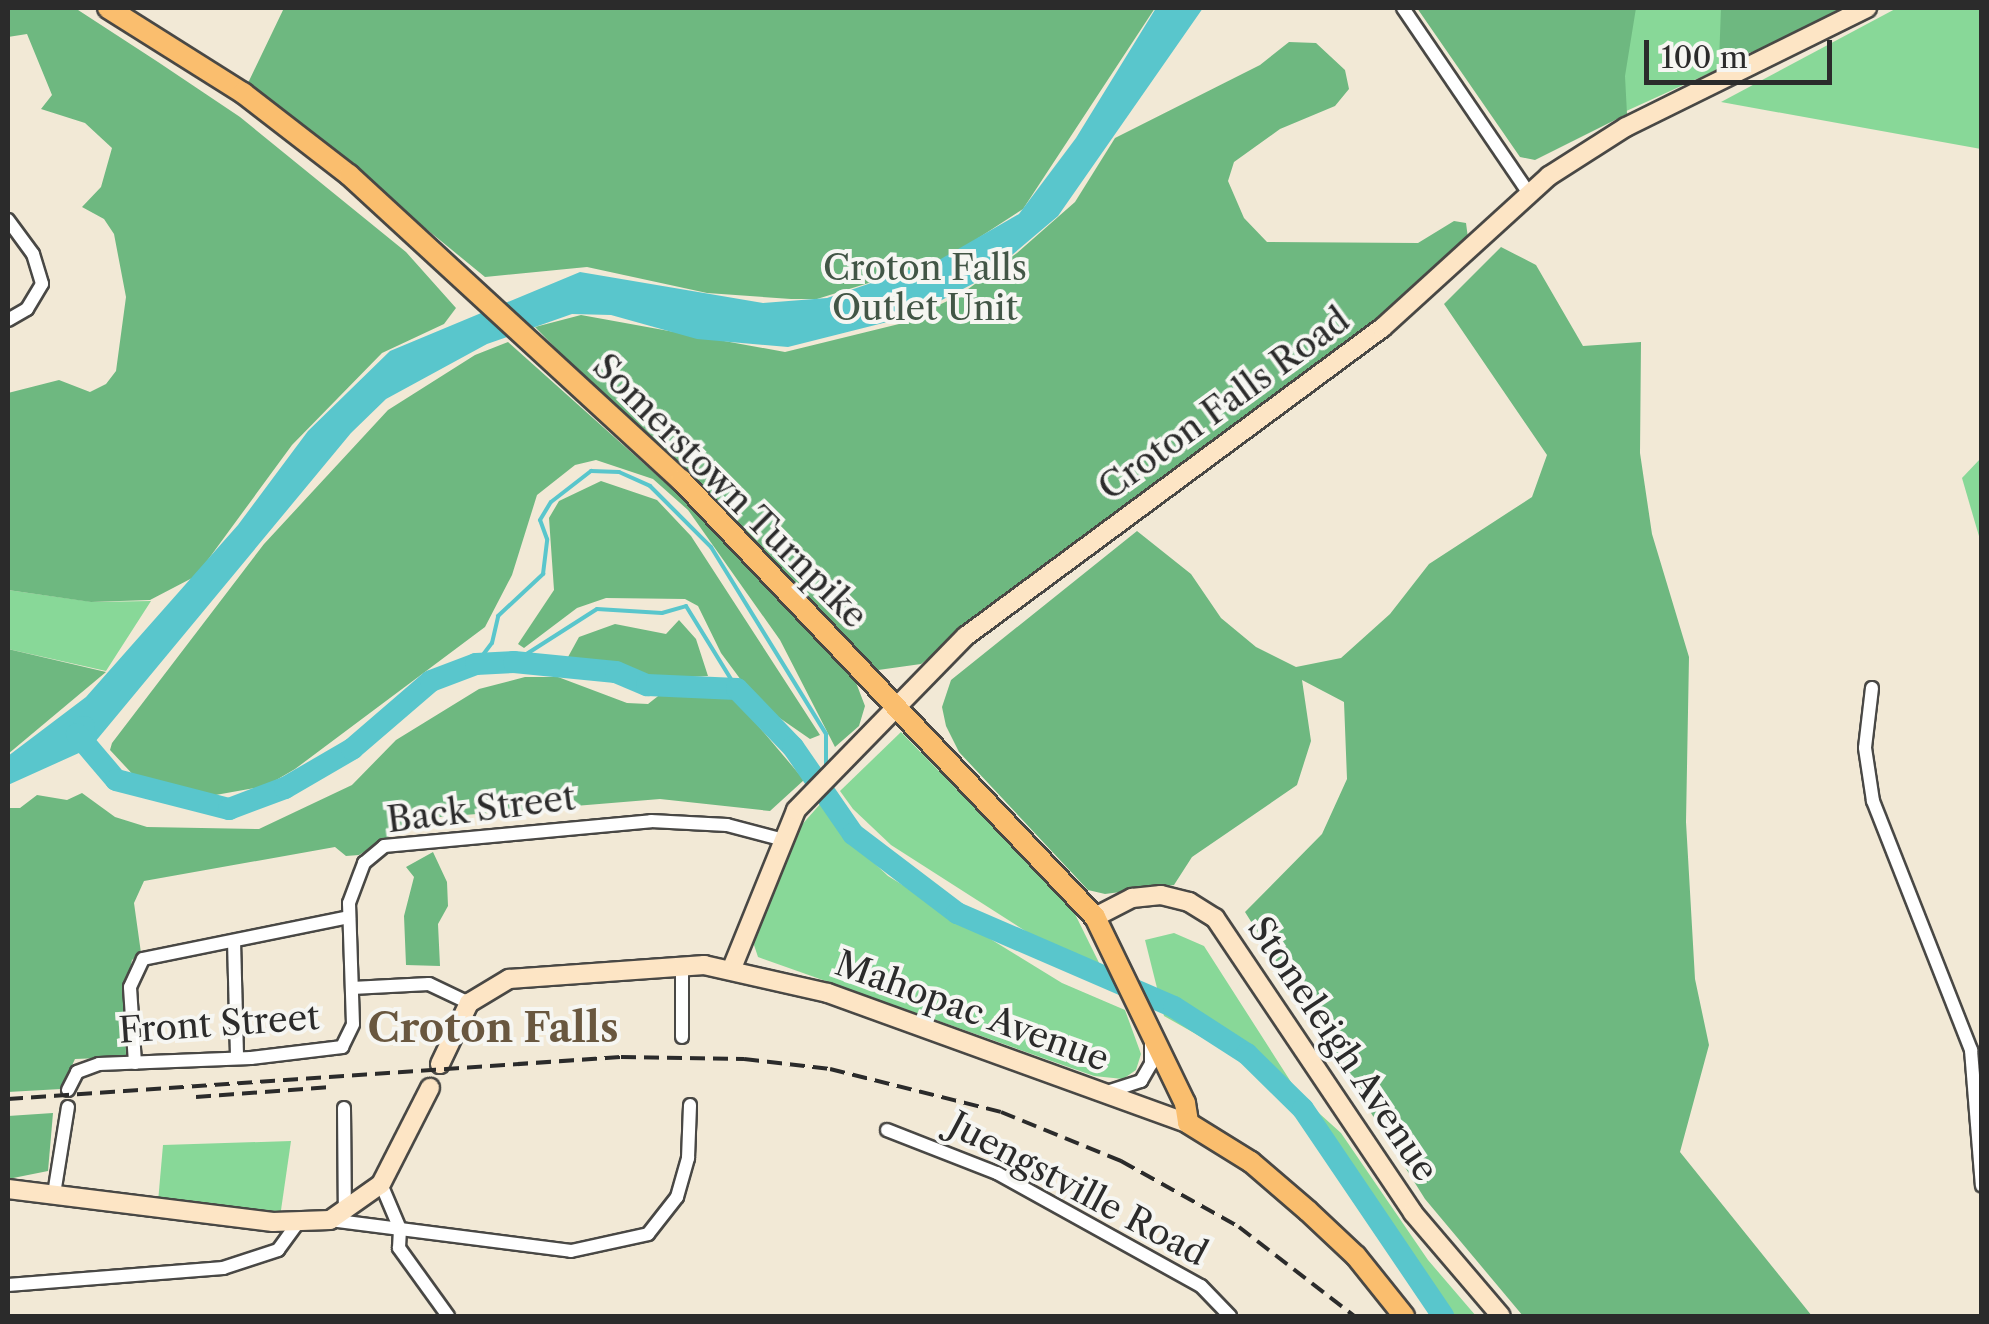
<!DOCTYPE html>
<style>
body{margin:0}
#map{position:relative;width:1989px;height:1324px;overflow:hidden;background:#f2e9d6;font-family:"Libre Caslon Text",serif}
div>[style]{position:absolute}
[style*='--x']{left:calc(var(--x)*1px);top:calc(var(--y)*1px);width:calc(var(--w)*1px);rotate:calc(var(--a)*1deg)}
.green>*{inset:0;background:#88d898}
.forest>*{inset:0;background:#6eb880}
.water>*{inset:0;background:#59c6cc}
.stream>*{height:4px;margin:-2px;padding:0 2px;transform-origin:2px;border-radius:2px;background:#59c6cc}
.river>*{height:22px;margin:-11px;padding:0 11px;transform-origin:11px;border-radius:11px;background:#59c6cc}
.roads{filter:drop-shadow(2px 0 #494845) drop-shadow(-2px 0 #494845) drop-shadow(0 2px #494845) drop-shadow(0 -2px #494845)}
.street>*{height:12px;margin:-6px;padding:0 6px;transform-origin:6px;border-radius:6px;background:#fff}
.secondary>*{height:18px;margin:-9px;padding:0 9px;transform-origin:9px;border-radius:9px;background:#fde5c5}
.primary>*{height:20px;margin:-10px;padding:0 10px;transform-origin:10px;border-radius:10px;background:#fabe6e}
.rail>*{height:4px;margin-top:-2px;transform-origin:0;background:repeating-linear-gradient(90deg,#2b2b2b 0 15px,transparent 0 23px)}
span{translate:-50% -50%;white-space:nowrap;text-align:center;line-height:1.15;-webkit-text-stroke:8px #f6f6f2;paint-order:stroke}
.park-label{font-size:35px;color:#425646}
.street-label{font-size:35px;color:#2b2b2b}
.quarter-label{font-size:40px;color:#69573f;font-weight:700}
.frame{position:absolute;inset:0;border:10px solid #2b2b2b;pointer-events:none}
.scale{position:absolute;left:1644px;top:40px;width:188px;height:45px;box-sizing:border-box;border:5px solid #2b2b2b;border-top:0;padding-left:12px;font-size:30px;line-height:35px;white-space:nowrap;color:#2b2b2b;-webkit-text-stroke:8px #f6f6f2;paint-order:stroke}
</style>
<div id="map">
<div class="green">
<i style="clip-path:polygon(1427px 8px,1831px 8px,1714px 71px,1530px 155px)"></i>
<i style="clip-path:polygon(1897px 8px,1981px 8px,1981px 149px,1721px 102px)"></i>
<i style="clip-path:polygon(1981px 458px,1981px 543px,1962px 478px)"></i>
<i style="clip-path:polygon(8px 590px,93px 602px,151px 601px,106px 671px,8px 649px)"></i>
<i style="clip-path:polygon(901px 732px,1072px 908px,1110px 985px,891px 845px,853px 809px,840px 791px)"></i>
<i style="clip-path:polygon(822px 802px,837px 828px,888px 876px,1062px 983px,1125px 1010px,1141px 1054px,1136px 1070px,1123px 1079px,1094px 1076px,758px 957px,753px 942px,791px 837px)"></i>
<i style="clip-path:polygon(1174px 933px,1204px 946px,1300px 1096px,1341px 1133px,1428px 1260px,1476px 1316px,1453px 1316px,1279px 1081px,1164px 1016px,1145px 940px)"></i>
<i style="clip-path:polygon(291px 1141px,280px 1217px,158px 1202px,163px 1145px)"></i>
</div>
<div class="forest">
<i style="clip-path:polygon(8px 8px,75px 8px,158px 62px,240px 117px,406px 252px,456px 308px,444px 324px,382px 353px,292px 445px,196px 576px,150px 600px,91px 602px,8px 590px,8px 393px,59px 380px,90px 392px,106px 384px,116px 371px,126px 297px,114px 234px,104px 219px,82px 207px,101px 187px,112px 148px,85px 123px,41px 109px,52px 95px,27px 34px,8px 37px)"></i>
<i style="clip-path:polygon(284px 8px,1155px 8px,1023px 209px,946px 259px,817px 299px,791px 299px,707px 293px,587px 267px,485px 277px,248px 83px)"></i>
<i style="clip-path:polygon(1417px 8px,1636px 8px,1625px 76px,1627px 114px,1535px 160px,1520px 157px)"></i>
<i style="clip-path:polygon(1721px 8px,1848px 8px,1765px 48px,1719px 62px)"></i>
<i style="clip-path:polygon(1289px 42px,1316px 43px,1345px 70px,1349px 89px,1335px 106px,1280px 129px,1234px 162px,1228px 181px,1244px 218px,1267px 242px,1418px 243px,1454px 221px,1466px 223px,1468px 238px,1391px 309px,921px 664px,871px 671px,535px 327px,581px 315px,785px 352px,899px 324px,960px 295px,1017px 253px,1075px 202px,1115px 138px,1260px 65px)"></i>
<i style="clip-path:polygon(1501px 247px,1536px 265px,1583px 346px,1641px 342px,1640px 453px,1652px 534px,1689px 657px,1686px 822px,1695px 979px,1709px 1045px,1680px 1152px,1812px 1316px,1523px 1316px,1425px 1199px,1245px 912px,1322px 834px,1347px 779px,1344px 702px,1302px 680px,1311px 741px,1297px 785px,1192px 857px,1174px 885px,1105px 894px,1088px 890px,959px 752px,946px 726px,942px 707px,951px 680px,1137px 531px,1191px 574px,1221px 618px,1256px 647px,1296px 667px,1341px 658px,1390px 614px,1429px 564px,1532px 497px,1547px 455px,1444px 304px)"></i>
<i style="clip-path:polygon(508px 342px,689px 504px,855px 680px,865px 706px,859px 726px,835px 747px,780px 640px,688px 510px,653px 479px,596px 460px,575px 465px,537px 495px,512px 575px,485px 627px,295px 769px,266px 786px,210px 796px,138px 780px,110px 750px,112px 743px,264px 544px,388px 410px,475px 355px)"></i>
<i style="clip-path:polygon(601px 481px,657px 500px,691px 536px,820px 735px,810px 739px,758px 703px,721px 653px,698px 606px,685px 599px,606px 598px,577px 608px,524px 648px,518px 644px,554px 590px,549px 518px,559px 501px)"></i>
<i style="clip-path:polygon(679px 620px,696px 639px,708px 676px,663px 678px,568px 657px,579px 637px,615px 624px,666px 634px)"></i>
<i style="clip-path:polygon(8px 649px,106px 672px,8px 754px)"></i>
<i style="clip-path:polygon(525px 677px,558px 677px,627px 703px,648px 704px,662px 693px,733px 696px,804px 780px,770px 811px,660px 799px,416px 819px,359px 855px,346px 856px,335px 847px,144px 881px,134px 903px,141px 953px,132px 960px,125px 993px,126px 1057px,75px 1059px,61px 1089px,8px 1092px,8px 808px,20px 808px,37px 795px,67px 800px,82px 793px,115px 817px,147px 827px,259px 829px,352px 785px,396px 740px,479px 689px)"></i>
<i style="clip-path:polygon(433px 852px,447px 882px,448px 906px,438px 924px,440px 966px,406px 965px,404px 916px,414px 877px,406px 867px)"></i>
<i style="clip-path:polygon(53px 1113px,48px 1171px,8px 1179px,8px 1116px)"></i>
</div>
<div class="water">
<i style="clip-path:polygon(1156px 8px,1203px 8px,1058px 216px,986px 277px,911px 316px,788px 347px,697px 339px,611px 315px,572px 314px,487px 344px,386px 399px,351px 433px,90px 748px,8px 785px,8px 756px,86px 697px,238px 525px,308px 431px,390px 351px,580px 272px,763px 303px,827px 298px,939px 260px,1019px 214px,1076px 138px)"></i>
</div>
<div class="stream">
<i style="--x:514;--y:662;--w:98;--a:-32.6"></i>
<i style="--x:597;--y:609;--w:65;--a:3.5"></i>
<i style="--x:662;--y:613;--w:25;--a:-16"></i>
<i style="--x:686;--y:606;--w:97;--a:58.4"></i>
<i style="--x:476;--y:664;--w:26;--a:-53"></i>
<i style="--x:492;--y:643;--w:28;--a:-77"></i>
<i style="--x:498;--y:616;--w:62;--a:-43"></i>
<i style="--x:543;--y:574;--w:35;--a:-83"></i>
<i style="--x:547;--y:539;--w:20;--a:-110"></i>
<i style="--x:540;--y:520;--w:21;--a:-59"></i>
<i style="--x:551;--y:502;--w:51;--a:-37.8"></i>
<i style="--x:591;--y:471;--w:28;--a:2"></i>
<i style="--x:619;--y:472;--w:34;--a:24"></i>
<i style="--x:650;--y:486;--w:86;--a:45"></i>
<i style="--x:711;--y:547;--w:220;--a:58.4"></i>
<i style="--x:826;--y:734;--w:34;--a:90"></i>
</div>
<div class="river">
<i style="--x:84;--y:727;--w:10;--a:135"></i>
<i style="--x:77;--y:734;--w:60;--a:49.7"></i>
<i style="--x:116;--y:780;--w:117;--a:14.4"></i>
<i style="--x:229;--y:809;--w:60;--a:-20.6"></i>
<i style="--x:285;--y:788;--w:78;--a:-30.2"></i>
<i style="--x:352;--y:749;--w:104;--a:-40.7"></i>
<i style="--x:431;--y:681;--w:48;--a:-20.7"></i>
<i style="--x:476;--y:664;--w:38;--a:-3"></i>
<i style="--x:514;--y:662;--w:102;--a:5.6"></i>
<i style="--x:616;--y:672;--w:34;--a:23"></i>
<i style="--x:647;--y:685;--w:90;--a:2.5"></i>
<i style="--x:737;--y:689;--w:81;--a:46"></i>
<i style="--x:793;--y:747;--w:106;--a:55.4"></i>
<i style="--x:853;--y:834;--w:131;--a:37.2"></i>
<i style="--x:957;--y:913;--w:236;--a:23.4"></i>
<i style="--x:1174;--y:1007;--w:87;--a:32.8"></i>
<i style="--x:1247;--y:1054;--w:78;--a:44.5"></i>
<i style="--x:1303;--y:1109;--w:250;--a:55.9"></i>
</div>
<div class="roads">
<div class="street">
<i style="--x:1403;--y:8;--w:222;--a:55.8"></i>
<i style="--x:8;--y:220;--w:42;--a:53.7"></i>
<i style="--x:33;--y:254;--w:31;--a:73"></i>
<i style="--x:42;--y:284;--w:29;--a:121"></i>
<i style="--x:27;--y:309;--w:22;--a:150"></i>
<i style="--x:1872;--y:688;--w:60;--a:96.7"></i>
<i style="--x:1865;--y:748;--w:54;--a:81.4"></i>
<i style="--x:1873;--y:801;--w:268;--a:68.5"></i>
<i style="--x:1971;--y:1050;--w:136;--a:85.4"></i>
<i style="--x:234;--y:941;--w:117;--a:88.5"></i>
<i style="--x:352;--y:988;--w:77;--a:-3"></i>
<i style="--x:429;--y:984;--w:44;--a:25.4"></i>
<i style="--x:682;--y:1037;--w:72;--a:-90"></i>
<i style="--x:135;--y:1063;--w:76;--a:-93.8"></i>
<i style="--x:130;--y:987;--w:31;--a:-65"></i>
<i style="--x:143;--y:959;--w:210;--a:-11.5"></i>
<i style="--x:68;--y:1090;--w:20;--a:-63"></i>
<i style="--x:77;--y:1072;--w:23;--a:-20"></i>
<i style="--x:99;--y:1064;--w:152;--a:-2.3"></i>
<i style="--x:251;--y:1058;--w:92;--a:-6.9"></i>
<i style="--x:342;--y:1047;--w:25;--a:-64"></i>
<i style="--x:353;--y:1024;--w:121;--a:-91.9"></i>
<i style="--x:349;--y:903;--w:43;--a:-69.4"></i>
<i style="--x:364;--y:863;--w:26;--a:-40"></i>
<i style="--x:384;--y:846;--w:268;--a:-5.3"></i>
<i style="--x:651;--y:821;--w:76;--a:3"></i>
<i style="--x:727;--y:825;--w:55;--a:14.8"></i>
<i style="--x:1107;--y:1092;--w:36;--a:-18"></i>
<i style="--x:1141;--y:1081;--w:20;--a:-60"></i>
<i style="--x:1151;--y:1064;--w:24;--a:-90"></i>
<i style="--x:344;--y:1108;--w:106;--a:89.5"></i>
<i style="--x:887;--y:1130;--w:118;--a:21.4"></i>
<i style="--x:997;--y:1173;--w:233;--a:29"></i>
<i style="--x:1201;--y:1286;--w:42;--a:46"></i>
<i style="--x:381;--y:1184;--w:49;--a:67.1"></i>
<i style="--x:400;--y:1229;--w:19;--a:93"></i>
<i style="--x:399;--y:1248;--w:84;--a:54.2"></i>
<i style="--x:54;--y:1194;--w:88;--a:-80.9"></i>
<i style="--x:330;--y:1220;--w:243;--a:7.3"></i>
<i style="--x:571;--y:1251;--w:79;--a:-12.4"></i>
<i style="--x:648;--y:1234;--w:47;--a:-51.9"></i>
<i style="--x:677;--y:1197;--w:41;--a:-74.2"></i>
<i style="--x:688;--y:1158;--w:53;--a:-87.8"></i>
<i style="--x:8;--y:1285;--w:216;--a:-4.5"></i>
<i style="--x:223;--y:1268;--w:58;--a:-18.1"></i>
<i style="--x:278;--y:1250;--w:32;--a:-54"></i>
</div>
<div class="secondary">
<i style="--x:1095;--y:917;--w:42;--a:-27.2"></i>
<i style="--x:1132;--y:898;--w:29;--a:-6"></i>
<i style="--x:1161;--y:895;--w:29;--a:14"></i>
<i style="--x:1189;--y:902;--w:31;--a:32"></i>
<i style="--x:1215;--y:918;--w:355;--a:56.1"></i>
<i style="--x:1413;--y:1213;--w:135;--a:49.5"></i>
<i style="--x:732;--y:968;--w:170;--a:-67.9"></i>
<i style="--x:796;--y:810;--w:243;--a:-45.7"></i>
<i style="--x:966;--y:636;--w:518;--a:-36.52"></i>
<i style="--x:1382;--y:328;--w:226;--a:-42.3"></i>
<i style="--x:1549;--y:176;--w:91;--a:-32.5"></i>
<i style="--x:1626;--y:127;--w:269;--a:-26.3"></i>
<i style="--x:440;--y:1064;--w:68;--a:-64.6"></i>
<i style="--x:469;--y:1003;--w:47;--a:-31"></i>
<i style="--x:509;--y:979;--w:196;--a:-4.1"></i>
<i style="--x:704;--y:965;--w:127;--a:12.7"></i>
<i style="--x:828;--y:993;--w:383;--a:19.9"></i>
<i style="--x:8;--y:1189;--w:267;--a:7.1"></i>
<i style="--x:273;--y:1222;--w:57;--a:-2"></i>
<i style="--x:330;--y:1220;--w:62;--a:-35.2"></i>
<i style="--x:381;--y:1184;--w:108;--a:-63"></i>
</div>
<div class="primary">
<i style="--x:108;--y:8;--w:160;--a:32.2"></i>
<i style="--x:243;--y:93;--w:134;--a:37.7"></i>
<i style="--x:349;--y:175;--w:451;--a:42.6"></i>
<i style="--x:681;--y:480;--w:602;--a:46.55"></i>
<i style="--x:1095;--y:917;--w:207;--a:64.2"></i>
<i style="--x:1185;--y:1103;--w:20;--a:81"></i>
<i style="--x:1188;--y:1123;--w:74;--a:31.8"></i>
<i style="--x:1251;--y:1162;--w:75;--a:40.7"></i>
<i style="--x:1308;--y:1211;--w:66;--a:43.2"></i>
<i style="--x:1356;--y:1256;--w:77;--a:51.3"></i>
</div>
</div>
<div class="rail">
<i style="--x:196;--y:1097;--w:135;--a:-4.2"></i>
<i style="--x:8;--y:1099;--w:614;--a:-3.92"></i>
<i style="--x:621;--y:1057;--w:123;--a:0.9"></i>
<i style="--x:744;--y:1059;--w:87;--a:6.6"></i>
<i style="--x:830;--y:1069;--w:176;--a:14.1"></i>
<i style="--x:1001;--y:1112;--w:130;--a:22.2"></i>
<i style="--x:1121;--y:1161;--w:135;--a:29.2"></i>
<i style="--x:1239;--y:1227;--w:145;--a:37.7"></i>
</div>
<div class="park-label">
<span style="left:925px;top:288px">Croton Falls<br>Outlet Unit</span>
</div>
<div class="street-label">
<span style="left:1224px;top:404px;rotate:-36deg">Croton Falls Road</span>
<span style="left:730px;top:491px;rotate:45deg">Somerstown Turnpike</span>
<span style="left:481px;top:809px;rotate:-7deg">Back Street</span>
<span style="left:972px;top:1011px;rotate:20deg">Mahopac Avenue</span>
<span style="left:219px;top:1024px;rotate:-4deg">Front Street</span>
<span style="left:1343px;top:1049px;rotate:56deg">Stoneleigh Avenue</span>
<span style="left:1078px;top:1189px;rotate:28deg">Juengstville Road</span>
</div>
<div class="quarter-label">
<span style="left:493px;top:1028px">Croton Falls</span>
</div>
<div class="frame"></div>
<div class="scale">100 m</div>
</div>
